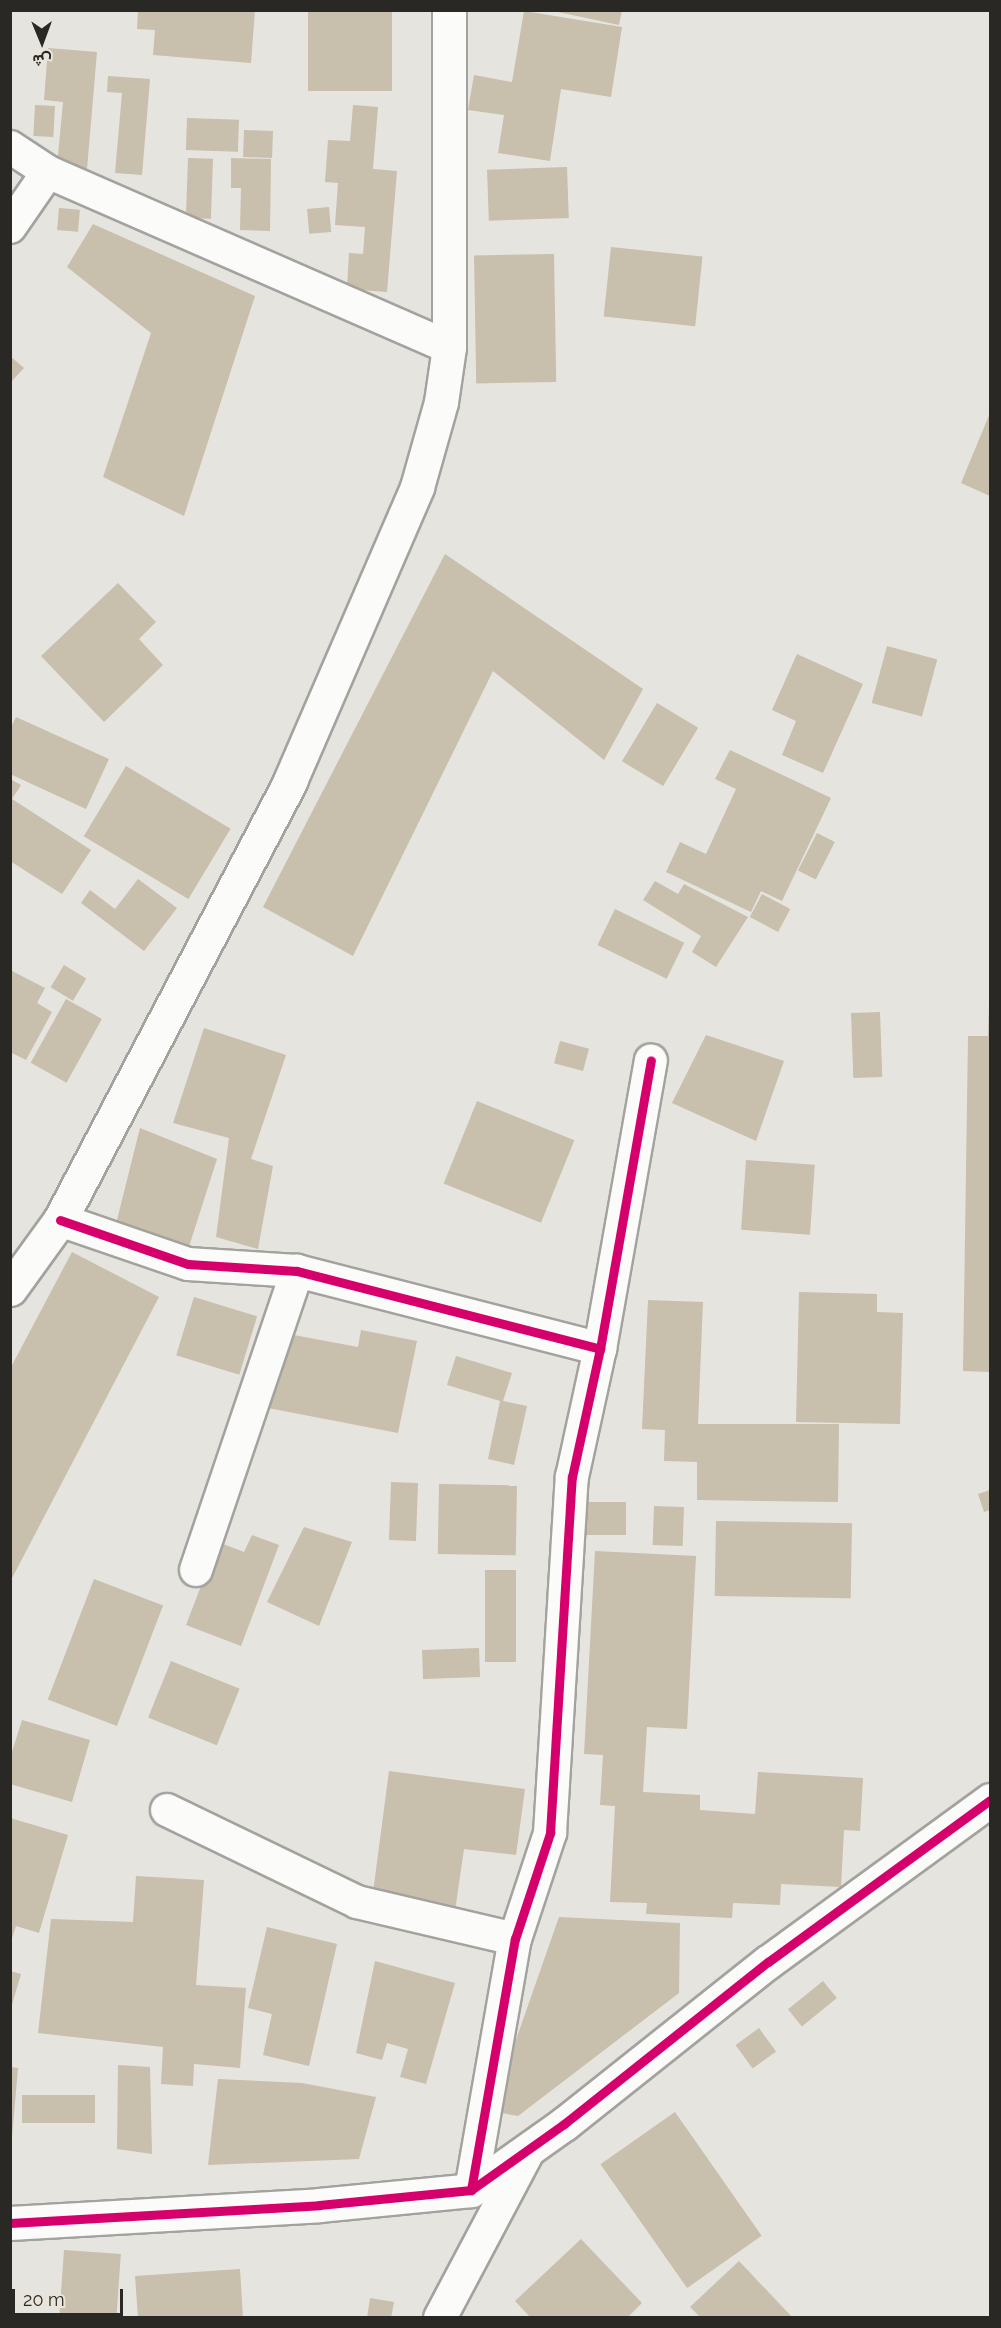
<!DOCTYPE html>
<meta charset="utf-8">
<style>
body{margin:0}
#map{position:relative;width:1001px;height:2328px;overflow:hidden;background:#e6e4de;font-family:Raleway,Vazirmatn,sans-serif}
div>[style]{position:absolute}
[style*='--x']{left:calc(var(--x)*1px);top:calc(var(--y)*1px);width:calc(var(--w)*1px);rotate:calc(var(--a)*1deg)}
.building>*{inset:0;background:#c8bfac;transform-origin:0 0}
.roads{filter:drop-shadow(2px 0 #a3a29e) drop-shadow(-2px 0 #a3a29e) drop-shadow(0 2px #a3a29e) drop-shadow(0 -2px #a3a29e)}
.street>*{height:32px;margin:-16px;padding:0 16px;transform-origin:16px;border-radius:16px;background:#fbfbfa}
.secondary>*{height:33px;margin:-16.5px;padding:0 16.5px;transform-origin:16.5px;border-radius:16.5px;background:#fbfbfa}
.cycleway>*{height:9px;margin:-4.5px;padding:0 4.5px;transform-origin:4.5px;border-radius:4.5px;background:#d6006c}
span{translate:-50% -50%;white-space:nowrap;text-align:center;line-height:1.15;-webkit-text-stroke:4.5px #eae5db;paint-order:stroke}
.frame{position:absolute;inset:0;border:12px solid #2a2824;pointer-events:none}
.north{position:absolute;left:12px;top:12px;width:60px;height:60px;-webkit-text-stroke:4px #eae5db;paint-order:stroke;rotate:179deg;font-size:16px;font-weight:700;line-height:24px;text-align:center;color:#2a2824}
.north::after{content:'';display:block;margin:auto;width:21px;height:27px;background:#2a2824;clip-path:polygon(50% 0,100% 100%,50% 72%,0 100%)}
.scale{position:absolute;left:12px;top:2289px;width:111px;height:27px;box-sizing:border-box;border:3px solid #2a2824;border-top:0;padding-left:8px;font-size:18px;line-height:21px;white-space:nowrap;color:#2a2824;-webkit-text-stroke:4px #eae5db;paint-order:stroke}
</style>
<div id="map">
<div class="building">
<i style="clip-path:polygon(138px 10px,255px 10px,251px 63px,153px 55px,155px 30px,137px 29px)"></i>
<i style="left:308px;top:10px;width:84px;height:81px"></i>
<i style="clip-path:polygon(549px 10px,622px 10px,619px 25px)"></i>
<i style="clip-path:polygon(524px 11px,622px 27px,611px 97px,561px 89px,550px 161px,498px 153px,504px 115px,468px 110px,474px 75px,512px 82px)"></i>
<i style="clip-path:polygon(48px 48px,97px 52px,87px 169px,57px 166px,63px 102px,44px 100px)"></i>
<i style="clip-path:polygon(108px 76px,150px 79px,142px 175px,115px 173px,122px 93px,107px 92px)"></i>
<i style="left:35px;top:105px;width:20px;height:31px;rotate:3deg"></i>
<i style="clip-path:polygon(353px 105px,378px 107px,373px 169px,397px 171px,387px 292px,347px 289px,349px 253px,363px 254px,365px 227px,335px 225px,338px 183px,325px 182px,328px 140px,350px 141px)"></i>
<i style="left:187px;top:118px;width:52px;height:32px;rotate:2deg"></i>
<i style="left:244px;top:130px;width:29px;height:27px;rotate:2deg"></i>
<i style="left:188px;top:158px;width:25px;height:60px;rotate:2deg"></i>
<i style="clip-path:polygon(231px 158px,271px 159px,270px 231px,240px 230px,241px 188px,231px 188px)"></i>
<i style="left:567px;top:167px;width:51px;height:80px;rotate:88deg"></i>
<i style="left:329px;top:207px;width:25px;height:22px;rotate:85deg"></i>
<i style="left:59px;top:208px;width:21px;height:22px;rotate:5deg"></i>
<i style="clip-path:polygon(93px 224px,255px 296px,184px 516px,103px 477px,151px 333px,67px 267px)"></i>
<i style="left:611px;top:247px;width:92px;height:70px;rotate:6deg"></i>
<i style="left:554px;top:254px;width:128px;height:80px;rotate:89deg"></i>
<i style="clip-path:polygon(10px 356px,24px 368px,10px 383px)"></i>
<i style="clip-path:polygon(990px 413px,990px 496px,961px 483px)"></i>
<i style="clip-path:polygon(445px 554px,643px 689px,604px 760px,493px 671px,353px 956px,263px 907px)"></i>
<i style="clip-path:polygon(118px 583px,156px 622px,139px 639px,163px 665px,104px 722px,41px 656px)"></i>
<i style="left:887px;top:646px;width:52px;height:59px;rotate:15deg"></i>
<i style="clip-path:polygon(797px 654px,863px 684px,823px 773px,782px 755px,796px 721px,772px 710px)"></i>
<i style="left:657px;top:703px;width:48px;height:68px;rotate:31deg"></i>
<i style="clip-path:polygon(16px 717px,109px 759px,86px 809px,10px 774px,10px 729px)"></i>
<i style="clip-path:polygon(730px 750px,831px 798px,782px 901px,761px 891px,751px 912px,666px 872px,680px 842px,706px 854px,736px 789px,715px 779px)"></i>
<i style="left:126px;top:766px;width:122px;height:82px;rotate:31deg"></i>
<i style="clip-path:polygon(10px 779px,21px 785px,12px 799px,91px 850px,62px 894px,10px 861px)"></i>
<i style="left:817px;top:833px;width:20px;height:42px;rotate:27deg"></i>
<i style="clip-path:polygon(138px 879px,177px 908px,144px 951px,81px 903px,90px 890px,115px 909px)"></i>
<i style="clip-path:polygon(655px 881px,678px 894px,684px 884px,748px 917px,716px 967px,692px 952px,701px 936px,643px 900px)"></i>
<i style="left:762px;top:894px;width:32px;height:26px;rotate:28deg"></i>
<i style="left:615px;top:909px;width:77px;height:40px;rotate:26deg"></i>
<i style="left:64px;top:965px;width:26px;height:26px;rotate:31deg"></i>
<i style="clip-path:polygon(10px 970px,45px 988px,37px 1003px,52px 1012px,26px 1060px,10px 1052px)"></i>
<i style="left:66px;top:999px;width:41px;height:73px;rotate:29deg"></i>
<i style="clip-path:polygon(989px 1004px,990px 1372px,963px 1371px,968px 1036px,988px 1036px)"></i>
<i style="left:880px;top:1012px;width:65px;height:29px;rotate:88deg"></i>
<i style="clip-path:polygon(204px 1028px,286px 1055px,251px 1159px,273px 1166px,258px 1249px,216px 1237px,229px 1138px,173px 1123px)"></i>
<i style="clip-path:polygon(706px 1035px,784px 1061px,756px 1141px,672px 1103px)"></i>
<i style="left:560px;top:1041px;width:30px;height:23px;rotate:15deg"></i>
<i style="left:477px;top:1101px;width:105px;height:89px;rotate:22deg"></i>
<i style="clip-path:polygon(140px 1128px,217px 1159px,186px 1256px,115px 1228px)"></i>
<i style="left:746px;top:1160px;width:69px;height:70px;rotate:4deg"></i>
<i style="clip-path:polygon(72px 1252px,159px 1297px,10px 1582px,10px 1369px)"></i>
<i style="clip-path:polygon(799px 1292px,877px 1294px,877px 1312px,903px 1313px,900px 1424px,796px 1422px)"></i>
<i style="left:194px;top:1297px;width:66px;height:61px;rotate:17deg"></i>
<i style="clip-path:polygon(648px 1300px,703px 1302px,698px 1424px,839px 1424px,838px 1502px,697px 1500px,697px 1462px,664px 1461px,665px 1430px,642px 1429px)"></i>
<i style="clip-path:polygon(361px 1330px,417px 1341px,398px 1433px,268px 1408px,283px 1333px,358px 1347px)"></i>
<i style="clip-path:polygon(456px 1356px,512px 1373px,503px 1401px,527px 1406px,514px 1465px,488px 1459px,500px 1401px,447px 1385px)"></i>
<i style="left:391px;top:1482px;width:27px;height:58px;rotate:2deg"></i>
<i style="left:439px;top:1484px;width:78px;height:70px;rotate:1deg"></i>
<i style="clip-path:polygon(990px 1490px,990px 1510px,984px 1512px,978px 1494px)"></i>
<i style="left:578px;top:1502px;width:48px;height:33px"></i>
<i style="left:654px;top:1506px;width:30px;height:39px;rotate:2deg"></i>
<i style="left:716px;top:1521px;width:136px;height:75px;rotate:1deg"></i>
<i style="clip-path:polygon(304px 1527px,352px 1542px,319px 1626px,267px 1602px)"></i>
<i style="clip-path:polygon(252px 1535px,279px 1545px,241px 1646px,186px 1625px,218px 1542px,244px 1552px)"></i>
<i style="clip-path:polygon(595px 1551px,696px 1556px,687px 1729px,647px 1727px,643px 1792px,700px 1795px,700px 1810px,755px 1814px,758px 1772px,863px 1778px,860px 1831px,844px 1830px,841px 1887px,781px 1884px,780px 1905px,733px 1903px,732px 1918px,646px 1914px,647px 1903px,610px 1902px,615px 1806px,600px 1805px,603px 1755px,584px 1754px)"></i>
<i style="left:485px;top:1570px;width:31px;height:92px"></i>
<i style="left:94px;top:1579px;width:74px;height:129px;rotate:21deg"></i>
<i style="left:479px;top:1648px;width:29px;height:57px;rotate:88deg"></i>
<i style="left:171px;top:1661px;width:74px;height:61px;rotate:22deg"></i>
<i style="clip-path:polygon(22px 1720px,90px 1740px,72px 1802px,10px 1784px,10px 1758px)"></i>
<i style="clip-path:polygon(389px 1771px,525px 1789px,516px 1855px,464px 1849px,455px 1911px,372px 1900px)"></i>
<i style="clip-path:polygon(10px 1818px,68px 1835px,39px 1933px,16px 1926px,11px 1941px)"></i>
<i style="clip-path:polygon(136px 1876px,204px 1880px,196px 1985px,246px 1988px,240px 2068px,194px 2064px,193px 2086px,161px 2084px,163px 2047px,38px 2033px,51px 1919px,133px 1922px)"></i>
<i style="clip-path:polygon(559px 1917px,680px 1923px,679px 1993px,518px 2116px,491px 2111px)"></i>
<i style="clip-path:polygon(267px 1927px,337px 1944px,309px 2066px,263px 2055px,272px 2014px,248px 2008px)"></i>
<i style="clip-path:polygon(375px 1961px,455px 1983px,426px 2084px,400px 2077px,408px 2049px,387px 2043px,382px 2060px,356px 2053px)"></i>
<i style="clip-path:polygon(10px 1971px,21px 1974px,11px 2008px,10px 2008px)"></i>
<i style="left:823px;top:1981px;width:22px;height:45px;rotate:51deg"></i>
<i style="left:759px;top:2028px;width:29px;height:29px;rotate:54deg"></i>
<i style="clip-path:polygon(118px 2065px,150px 2067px,152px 2154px,117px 2149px)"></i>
<i style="clip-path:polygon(10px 2067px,18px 2068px,12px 2137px,10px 2137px)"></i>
<i style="clip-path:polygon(218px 2079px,302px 2083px,376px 2097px,359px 2159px,208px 2165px)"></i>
<i style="left:22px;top:2095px;width:73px;height:28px"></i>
<i style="left:675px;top:2112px;width:151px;height:91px;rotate:55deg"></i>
<i style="clip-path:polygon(581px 2239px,642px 2303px,627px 2318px,531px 2318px,515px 2301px)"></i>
<i style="left:64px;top:2250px;width:57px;height:68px;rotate:4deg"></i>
<i style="clip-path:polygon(739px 2261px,793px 2318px,701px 2318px,690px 2307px)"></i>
<i style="clip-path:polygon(240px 2269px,243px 2318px,138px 2318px,135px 2276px)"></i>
<i style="clip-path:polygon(370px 2298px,394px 2302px,391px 2318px,367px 2318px)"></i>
</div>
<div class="roads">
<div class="street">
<i style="--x:10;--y:147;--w:45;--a:33.3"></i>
<i style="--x:48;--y:172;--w:438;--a:23.6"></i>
<i style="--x:10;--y:227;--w:67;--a:-55.4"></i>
<i style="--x:60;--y:1220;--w:135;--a:19"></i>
<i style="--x:188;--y:1264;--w:109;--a:3.7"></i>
<i style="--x:297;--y:1271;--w:313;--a:14.4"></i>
<i style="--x:196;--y:1570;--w:316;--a:-71.3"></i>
<i style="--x:167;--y:1810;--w:211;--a:25.8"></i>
<i style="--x:357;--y:1902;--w:162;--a:13.2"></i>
<i style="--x:471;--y:2190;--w:255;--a:-80.1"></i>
<i style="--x:515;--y:1939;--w:112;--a:-71.7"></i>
<i style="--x:550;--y:1833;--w:357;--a:-86.5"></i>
<i style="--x:572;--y:1477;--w:131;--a:-77.7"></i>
<i style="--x:600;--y:1349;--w:293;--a:-80"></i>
<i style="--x:440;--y:2318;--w:190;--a:-62.1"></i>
</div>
<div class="secondary">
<i style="--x:10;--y:1289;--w:85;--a:-54.1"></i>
<i style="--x:60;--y:1220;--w:496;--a:-62.3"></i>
<i style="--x:290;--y:781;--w:320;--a:-66.6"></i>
<i style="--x:417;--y:487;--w:88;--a:-74.2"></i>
<i style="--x:441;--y:402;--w:56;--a:-81.7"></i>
<i style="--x:449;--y:347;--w:337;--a:-90"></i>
<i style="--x:10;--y:2223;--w:310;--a:-3.3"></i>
<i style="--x:319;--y:2205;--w:153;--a:-5.6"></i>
<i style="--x:471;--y:2190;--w:114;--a:-35.4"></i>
<i style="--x:564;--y:2124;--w:260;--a:-38.5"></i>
<i style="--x:768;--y:1962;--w:275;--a:-36.1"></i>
</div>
</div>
<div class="cycleway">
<i style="--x:60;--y:1220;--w:135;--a:19"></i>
<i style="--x:188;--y:1264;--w:109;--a:3.7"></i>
<i style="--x:297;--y:1271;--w:313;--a:14.4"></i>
<i style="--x:471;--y:2190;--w:255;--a:-80.1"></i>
<i style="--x:515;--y:1939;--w:112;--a:-71.7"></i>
<i style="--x:550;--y:1833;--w:357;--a:-86.5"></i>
<i style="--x:572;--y:1477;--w:131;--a:-77.7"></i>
<i style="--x:600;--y:1349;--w:293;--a:-80"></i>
<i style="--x:10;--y:2223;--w:310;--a:-3.3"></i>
<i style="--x:319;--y:2205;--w:153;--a:-5.6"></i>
<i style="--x:471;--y:2190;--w:114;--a:-35.4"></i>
<i style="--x:564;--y:2124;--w:260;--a:-38.5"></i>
<i style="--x:768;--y:1962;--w:275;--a:-36.1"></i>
</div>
<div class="frame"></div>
<div class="north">ش</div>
<div class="scale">20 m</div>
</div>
